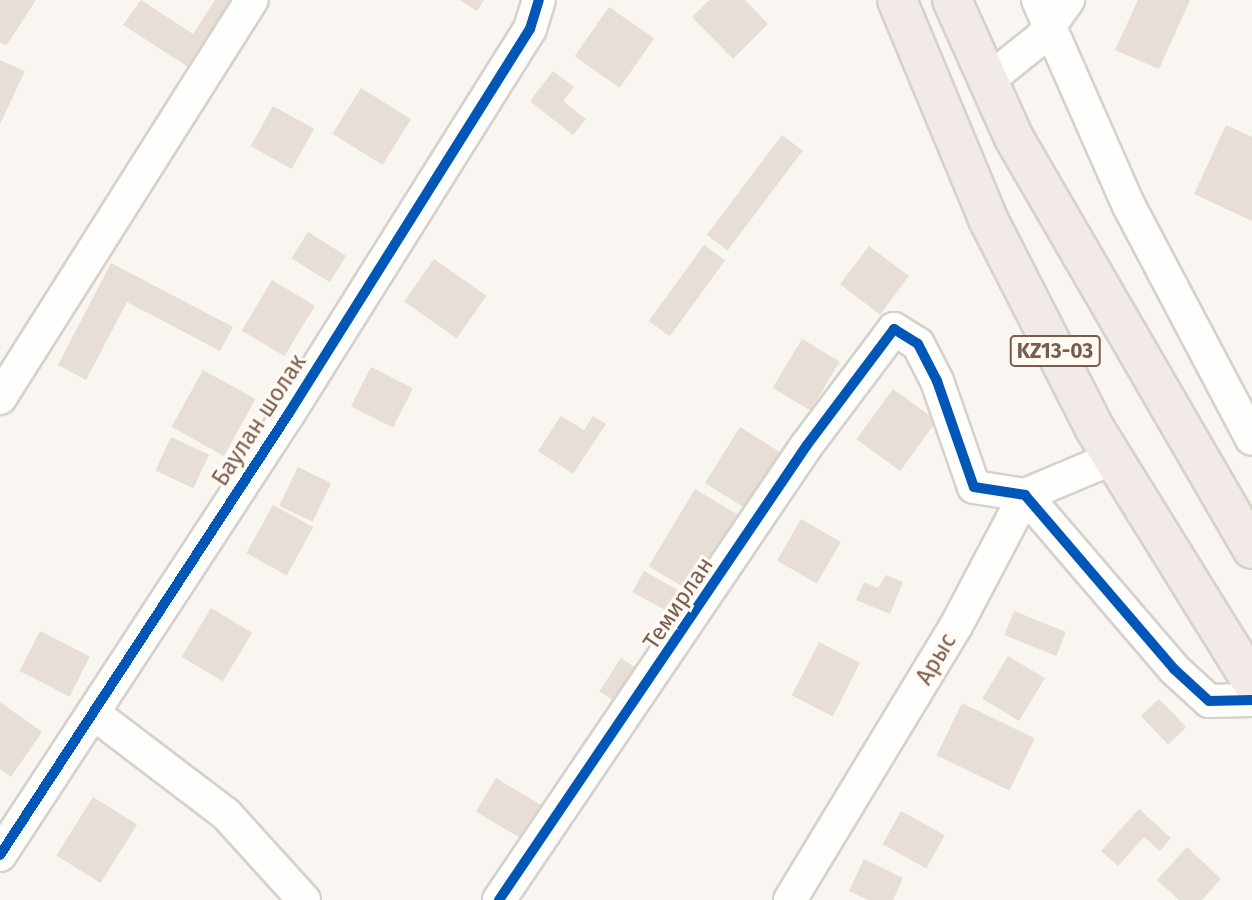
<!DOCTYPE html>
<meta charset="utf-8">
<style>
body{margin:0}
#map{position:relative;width:1252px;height:900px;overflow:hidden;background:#f9f5f0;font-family:"Fira Sans",sans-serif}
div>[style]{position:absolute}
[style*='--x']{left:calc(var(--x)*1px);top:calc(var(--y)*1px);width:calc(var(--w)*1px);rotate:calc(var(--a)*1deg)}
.building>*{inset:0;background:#e6ded7;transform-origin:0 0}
.roads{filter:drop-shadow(2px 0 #d7d1cb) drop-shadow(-2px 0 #d7d1cb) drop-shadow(0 2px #d7d1cb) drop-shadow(0 -2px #d7d1cb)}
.minor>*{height:32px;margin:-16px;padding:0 16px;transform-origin:16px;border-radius:16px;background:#fefefd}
.highway>*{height:38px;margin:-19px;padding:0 19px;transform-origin:19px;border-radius:19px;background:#f2eae7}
.cycleway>*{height:10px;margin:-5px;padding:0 5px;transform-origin:5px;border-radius:5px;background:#0057b8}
span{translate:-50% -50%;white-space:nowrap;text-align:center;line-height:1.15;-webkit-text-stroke:6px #fffaf3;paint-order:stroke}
.shield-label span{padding:2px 5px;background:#fffaf3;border:2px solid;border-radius:5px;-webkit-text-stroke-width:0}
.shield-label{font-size:21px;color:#7a5c4d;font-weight:700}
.street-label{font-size:23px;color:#7a5c4d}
</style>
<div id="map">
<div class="building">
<i style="clip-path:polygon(0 0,36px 0,6px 46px,0 42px)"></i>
<i style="clip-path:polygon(141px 0,193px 34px,215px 0,243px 0,196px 72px,123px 25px)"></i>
<i style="clip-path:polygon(460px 0,484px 0,477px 11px)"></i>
<i style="clip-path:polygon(709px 0,745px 0,768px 24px,733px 59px,692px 17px)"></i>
<i style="clip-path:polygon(1138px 0,1190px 0,1159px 69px,1115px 50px)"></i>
<i style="left:609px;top:7px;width:55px;height:60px;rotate:35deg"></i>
<i style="clip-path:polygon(0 60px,25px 71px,0 124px)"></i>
<i style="clip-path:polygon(553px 71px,574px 87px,563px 101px,586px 119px,573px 135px,530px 101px)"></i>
<i style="left:361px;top:88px;width:59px;height:54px;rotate:32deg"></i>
<i style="left:273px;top:106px;width:47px;height:46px;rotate:29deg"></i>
<i style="clip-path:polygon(1226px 125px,1252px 137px,1252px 221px,1194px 194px)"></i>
<i style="left:782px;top:135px;width:26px;height:125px;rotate:37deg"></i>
<i style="left:308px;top:232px;width:45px;height:31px;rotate:32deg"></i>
<i style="left:704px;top:245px;width:26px;height:94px;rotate:36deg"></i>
<i style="left:869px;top:246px;width:50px;height:48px;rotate:37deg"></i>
<i style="left:434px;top:259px;width:64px;height:52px;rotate:35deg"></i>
<i style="clip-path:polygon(111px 263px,233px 327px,220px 351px,127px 302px,86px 380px,58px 365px)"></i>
<i style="left:272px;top:280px;width:50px;height:59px;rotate:31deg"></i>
<i style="left:802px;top:339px;width:44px;height:57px;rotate:31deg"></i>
<i style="left:371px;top:367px;width:47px;height:44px;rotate:27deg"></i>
<i style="left:203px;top:370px;width:60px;height:65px;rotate:29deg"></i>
<i style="left:893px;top:389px;width:54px;height:62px;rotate:36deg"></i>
<i style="clip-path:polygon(561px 416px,584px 430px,593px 416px,606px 424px,573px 474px,538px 451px)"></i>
<i style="left:740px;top:427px;width:49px;height:66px;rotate:32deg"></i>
<i style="left:171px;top:437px;width:42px;height:37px;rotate:25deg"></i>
<i style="left:298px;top:467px;width:37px;height:43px;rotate:26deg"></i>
<i style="left:695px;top:489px;width:57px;height:90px;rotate:31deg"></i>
<i style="left:273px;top:505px;width:46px;height:55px;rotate:29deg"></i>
<i style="left:801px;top:519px;width:46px;height:48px;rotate:30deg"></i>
<i style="left:644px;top:571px;width:55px;height:24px;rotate:29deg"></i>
<i style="clip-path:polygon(886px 575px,903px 582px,890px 614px,856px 600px,864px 582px,878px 588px)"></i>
<i style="left:211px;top:608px;width:48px;height:57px;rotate:31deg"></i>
<i style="left:1014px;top:611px;width:56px;height:26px;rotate:22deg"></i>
<i style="left:40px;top:631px;width:56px;height:45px;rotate:27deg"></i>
<i style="left:819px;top:642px;width:46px;height:60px;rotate:27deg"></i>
<i style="left:1008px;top:656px;width:43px;height:50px;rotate:31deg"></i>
<i style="left:621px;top:658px;width:24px;height:40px;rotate:33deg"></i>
<i style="left:1159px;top:699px;width:39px;height:25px;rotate:46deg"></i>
<i style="clip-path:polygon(0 702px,42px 732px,11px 777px,0 769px)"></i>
<i style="left:962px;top:703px;width:81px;height:58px;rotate:26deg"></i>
<i style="left:496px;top:778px;width:55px;height:39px;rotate:31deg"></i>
<i style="left:93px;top:797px;width:52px;height:69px;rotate:32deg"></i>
<i style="clip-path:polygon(1139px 809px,1171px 838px,1160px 851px,1144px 837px,1118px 866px,1101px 851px)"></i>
<i style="left:901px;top:811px;width:50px;height:38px;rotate:29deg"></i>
<i style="clip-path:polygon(1187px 847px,1221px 879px,1202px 900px,1179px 900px,1157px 880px)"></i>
<i style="clip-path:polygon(864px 859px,903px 878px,893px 900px,868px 900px,849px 891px)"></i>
</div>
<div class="roads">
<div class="minor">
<i style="--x:1038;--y:0;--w:225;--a:66.2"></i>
<i style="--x:1129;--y:206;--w:263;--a:62.2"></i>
<i style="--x:986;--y:82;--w:70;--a:-38.7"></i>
<i style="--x:1041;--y:38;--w:47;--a:-54.6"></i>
<i style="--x:0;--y:398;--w:471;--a:-57.7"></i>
<i style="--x:93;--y:713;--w:167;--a:37.2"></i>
<i style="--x:226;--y:814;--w:116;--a:47.8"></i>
<i style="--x:0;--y:855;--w:528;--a:-56.82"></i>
<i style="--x:289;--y:413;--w:453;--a:-57.9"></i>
<i style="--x:530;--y:29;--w:30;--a:-73"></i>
<i style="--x:499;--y:900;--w:549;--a:-55.91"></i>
<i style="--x:807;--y:445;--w:145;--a:-53.1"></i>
<i style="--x:894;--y:329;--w:28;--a:32"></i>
<i style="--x:918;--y:344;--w:42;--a:62.8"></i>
<i style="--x:937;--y:381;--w:112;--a:70.8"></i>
<i style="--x:974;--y:487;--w:52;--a:8.9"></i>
<i style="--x:1025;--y:495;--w:229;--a:49.4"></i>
<i style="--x:1174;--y:669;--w:47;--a:42.4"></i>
<i style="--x:1209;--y:701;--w:43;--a:-1.3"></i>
<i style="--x:790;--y:900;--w:320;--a:-58.8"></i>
<i style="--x:956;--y:626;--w:148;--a:-62.2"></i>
<i style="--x:1025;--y:495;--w:95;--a:-22.8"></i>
</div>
<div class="highway">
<i style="--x:897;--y:0;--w:237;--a:67.4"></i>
<i style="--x:988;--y:219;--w:236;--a:63"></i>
<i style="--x:1095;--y:429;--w:298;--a:58.2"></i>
<i style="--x:952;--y:0;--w:151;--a:65.8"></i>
<i style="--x:1014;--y:138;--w:475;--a:59.9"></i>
</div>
</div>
<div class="cycleway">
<i style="--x:0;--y:855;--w:528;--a:-56.82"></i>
<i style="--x:289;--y:413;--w:453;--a:-57.9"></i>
<i style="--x:530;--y:29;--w:30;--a:-73"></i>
<i style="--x:499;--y:900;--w:549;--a:-55.91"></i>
<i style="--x:807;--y:445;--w:145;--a:-53.1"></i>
<i style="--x:894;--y:329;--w:28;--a:32"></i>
<i style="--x:918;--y:344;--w:42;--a:62.8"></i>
<i style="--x:937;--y:381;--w:112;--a:70.8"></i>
<i style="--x:974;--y:487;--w:52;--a:8.9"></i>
<i style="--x:1025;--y:495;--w:229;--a:49.4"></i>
<i style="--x:1174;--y:669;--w:47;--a:42.4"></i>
<i style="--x:1209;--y:701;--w:43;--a:-1.3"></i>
</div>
<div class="shield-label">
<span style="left:1055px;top:351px">KZ13-03</span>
</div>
<div class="street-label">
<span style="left:259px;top:420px;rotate:-57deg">Баулан шолак</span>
<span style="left:678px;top:603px;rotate:-56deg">Темирлан</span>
<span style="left:936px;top:659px;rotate:-59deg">Арыс</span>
</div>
</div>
